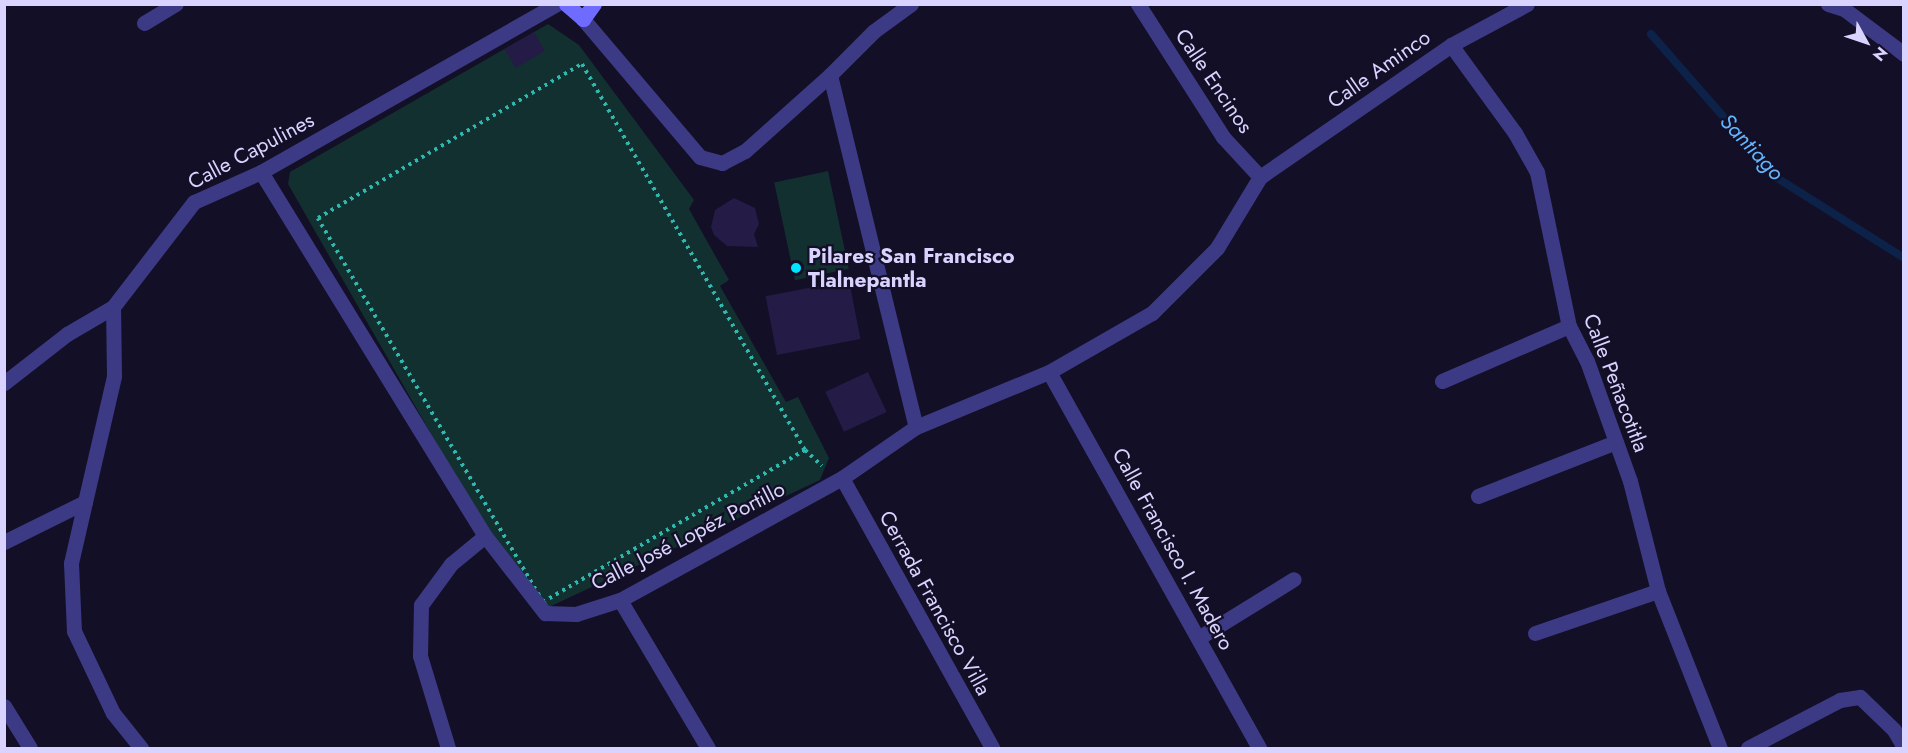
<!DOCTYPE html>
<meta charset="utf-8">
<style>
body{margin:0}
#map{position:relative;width:1908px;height:753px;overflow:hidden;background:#130f26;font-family:Jost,sans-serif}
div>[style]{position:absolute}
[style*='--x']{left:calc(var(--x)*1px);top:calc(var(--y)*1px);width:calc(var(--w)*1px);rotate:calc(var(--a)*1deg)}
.green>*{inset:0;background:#12302f;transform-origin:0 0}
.stream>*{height:8px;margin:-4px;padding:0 4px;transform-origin:4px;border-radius:4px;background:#0c2248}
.building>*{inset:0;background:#241b47;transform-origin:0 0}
.path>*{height:4px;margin-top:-2px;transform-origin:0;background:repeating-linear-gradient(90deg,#2fb8b0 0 3px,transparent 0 7.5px)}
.minor>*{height:15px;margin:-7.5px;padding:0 7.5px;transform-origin:7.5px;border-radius:7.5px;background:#3d3a85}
.tertiary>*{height:15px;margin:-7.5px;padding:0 7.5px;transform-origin:7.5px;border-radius:7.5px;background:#3d3a85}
.secondary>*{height:15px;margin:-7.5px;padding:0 7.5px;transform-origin:7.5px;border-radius:7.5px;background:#6f6bff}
.dots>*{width:16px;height:16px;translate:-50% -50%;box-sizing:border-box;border:3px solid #130f26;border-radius:50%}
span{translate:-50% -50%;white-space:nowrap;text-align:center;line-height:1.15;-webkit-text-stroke:4.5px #130f26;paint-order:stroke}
.street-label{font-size:21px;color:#d9d4ff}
.poi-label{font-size:21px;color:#d9d4ff;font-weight:700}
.left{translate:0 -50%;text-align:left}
.water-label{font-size:22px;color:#62b6ff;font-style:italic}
.frame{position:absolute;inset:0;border:6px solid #d9d4ff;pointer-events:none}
.north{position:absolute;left:1836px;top:12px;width:60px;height:60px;-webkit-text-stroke:4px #130f26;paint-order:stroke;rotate:130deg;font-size:16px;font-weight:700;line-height:24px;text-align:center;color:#d9d4ff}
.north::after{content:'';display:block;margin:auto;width:21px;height:27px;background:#d9d4ff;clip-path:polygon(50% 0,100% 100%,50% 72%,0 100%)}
</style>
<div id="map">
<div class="green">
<i style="clip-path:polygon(548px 24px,579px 45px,694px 200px,689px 209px,729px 280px,720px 286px,786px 402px,798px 397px,829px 458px,820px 480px,547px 608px,529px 605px,288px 184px,290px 172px)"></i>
<i style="left:828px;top:171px;width:100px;height:55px;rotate:78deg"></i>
</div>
<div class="stream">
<i style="--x:1651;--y:34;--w:191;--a:48.8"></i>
<i style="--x:1777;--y:178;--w:150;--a:32.2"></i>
</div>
<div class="building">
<i style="left:534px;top:32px;width:22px;height:34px;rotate:60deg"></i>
<i style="clip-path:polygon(734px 198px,755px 208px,759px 224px,754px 234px,758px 247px,727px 246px,714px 235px,711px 227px,715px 210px)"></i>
<i style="left:849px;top:280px;width:60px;height:85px;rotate:79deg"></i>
<i style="left:868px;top:372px;width:44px;height:47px;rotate:65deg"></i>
</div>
<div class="path">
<i style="--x:582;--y:64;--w:446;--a:60"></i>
<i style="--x:805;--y:450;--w:303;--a:149.9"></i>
<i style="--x:543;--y:602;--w:445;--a:-120.4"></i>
<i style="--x:318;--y:218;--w:306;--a:-30.3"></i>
<i style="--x:805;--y:450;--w:23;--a:43"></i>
</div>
<div class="minor">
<i style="--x:1138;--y:4;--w:158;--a:57.4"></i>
<i style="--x:1223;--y:137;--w:54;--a:47.2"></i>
<i style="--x:144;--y:23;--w:37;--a:-31"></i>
<i style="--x:1451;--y:45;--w:109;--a:54"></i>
<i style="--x:1515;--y:133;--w:45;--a:60.6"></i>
<i style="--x:1537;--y:172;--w:157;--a:78.3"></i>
<i style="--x:1569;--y:326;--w:39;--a:63"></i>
<i style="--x:1587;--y:361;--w:127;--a:70.3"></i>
<i style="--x:1630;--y:481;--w:114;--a:75.7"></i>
<i style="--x:1658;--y:591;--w:169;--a:68.5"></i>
<i style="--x:830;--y:75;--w:62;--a:-45"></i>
<i style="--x:874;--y:31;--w:46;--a:-36.1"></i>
<i style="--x:261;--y:172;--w:427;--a:58.4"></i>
<i style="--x:485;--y:536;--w:98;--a:52.1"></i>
<i style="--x:545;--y:613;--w:31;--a:2"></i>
<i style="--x:576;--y:614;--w:46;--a:-17.7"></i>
<i style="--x:620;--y:600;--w:253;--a:-28.8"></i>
<i style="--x:842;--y:478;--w:90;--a:-34.6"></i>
<i style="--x:1049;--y:372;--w:431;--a:60.8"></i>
<i style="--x:1442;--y:381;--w:138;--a:-23.4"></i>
<i style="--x:4;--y:383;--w:80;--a:-37.9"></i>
<i style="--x:67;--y:334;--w:53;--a:-30.4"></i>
<i style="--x:113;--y:307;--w:133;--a:-52.4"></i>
<i style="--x:194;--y:202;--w:73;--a:-24.1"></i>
<i style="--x:261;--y:172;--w:340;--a:-29.6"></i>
<i style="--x:842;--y:478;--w:309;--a:60.9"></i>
<i style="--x:1478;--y:496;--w:148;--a:-21.4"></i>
<i style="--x:85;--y:502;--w:63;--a:102.9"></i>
<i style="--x:71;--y:563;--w:68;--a:87.5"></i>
<i style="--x:74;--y:631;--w:91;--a:64.6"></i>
<i style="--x:113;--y:713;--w:45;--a:51.3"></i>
<i style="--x:4;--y:542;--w:90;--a:-26.3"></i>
<i style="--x:85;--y:502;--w:129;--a:-77"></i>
<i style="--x:114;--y:376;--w:69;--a:-90.8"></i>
<i style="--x:620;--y:600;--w:172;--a:59.3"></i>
<i style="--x:1535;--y:633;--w:130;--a:-18.9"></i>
<i style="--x:1200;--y:637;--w:110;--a:-31.7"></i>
<i style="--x:4;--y:706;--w:49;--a:58.2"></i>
<i style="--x:448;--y:748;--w:96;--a:-106.9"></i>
<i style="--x:420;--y:656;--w:51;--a:-88.9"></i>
<i style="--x:421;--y:605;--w:51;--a:-53.8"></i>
<i style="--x:451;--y:564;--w:44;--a:-39.5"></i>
<i style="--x:1748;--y:748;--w:104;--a:-27.6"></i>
<i style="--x:1840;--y:700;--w:20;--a:-9"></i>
<i style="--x:1860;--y:697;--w:47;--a:44.1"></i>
<i style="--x:1894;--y:730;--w:20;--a:60"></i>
</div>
<div class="tertiary">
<i style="--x:1828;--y:4;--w:17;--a:17"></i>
<i style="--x:1844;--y:9;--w:75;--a:36.9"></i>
<i style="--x:583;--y:19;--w:181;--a:49.7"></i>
<i style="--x:700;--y:157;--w:23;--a:15"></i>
<i style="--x:722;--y:163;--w:26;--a:-28"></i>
<i style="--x:745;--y:151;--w:114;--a:-41.8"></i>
<i style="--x:830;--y:75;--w:362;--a:76.3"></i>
<i style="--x:916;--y:427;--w:144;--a:-22.5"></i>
<i style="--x:1049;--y:372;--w:119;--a:-29.8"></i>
<i style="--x:1152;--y:313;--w:92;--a:-45"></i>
<i style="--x:1217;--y:248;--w:83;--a:-58.8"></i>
<i style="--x:1260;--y:177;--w:232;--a:-34.6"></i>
<i style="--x:1451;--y:45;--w:86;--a:-28.3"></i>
</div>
<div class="secondary">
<i style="--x:566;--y:4;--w:23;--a:41"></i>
<i style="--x:583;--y:19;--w:19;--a:-54"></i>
</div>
<div class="dots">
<i style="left:796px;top:268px;background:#00e5ff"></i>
</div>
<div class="street-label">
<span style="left:1379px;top:69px;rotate:-35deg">Calle Aminco</span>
<span style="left:1214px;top:81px;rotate:56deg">Calle Encinos</span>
<span style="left:251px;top:151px;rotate:-28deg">Calle Capulines</span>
<span style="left:1616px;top:383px;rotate:69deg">Calle Peñacotitla</span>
<span style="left:688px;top:536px;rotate:-27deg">Calle José Lopéz Portillo</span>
<span style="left:1173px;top:549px;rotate:61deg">Calle Francisco I. Madero</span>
<span style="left:935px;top:603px;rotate:61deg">Cerrada Francisco Villa</span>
</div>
<div class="poi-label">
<span class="left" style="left:808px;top:268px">Pilares San Francisco<br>Tlalnepantla</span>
</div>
<div class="water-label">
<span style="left:1752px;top:147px;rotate:47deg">Santiago</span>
</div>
<div class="frame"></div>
<div class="north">N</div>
</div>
